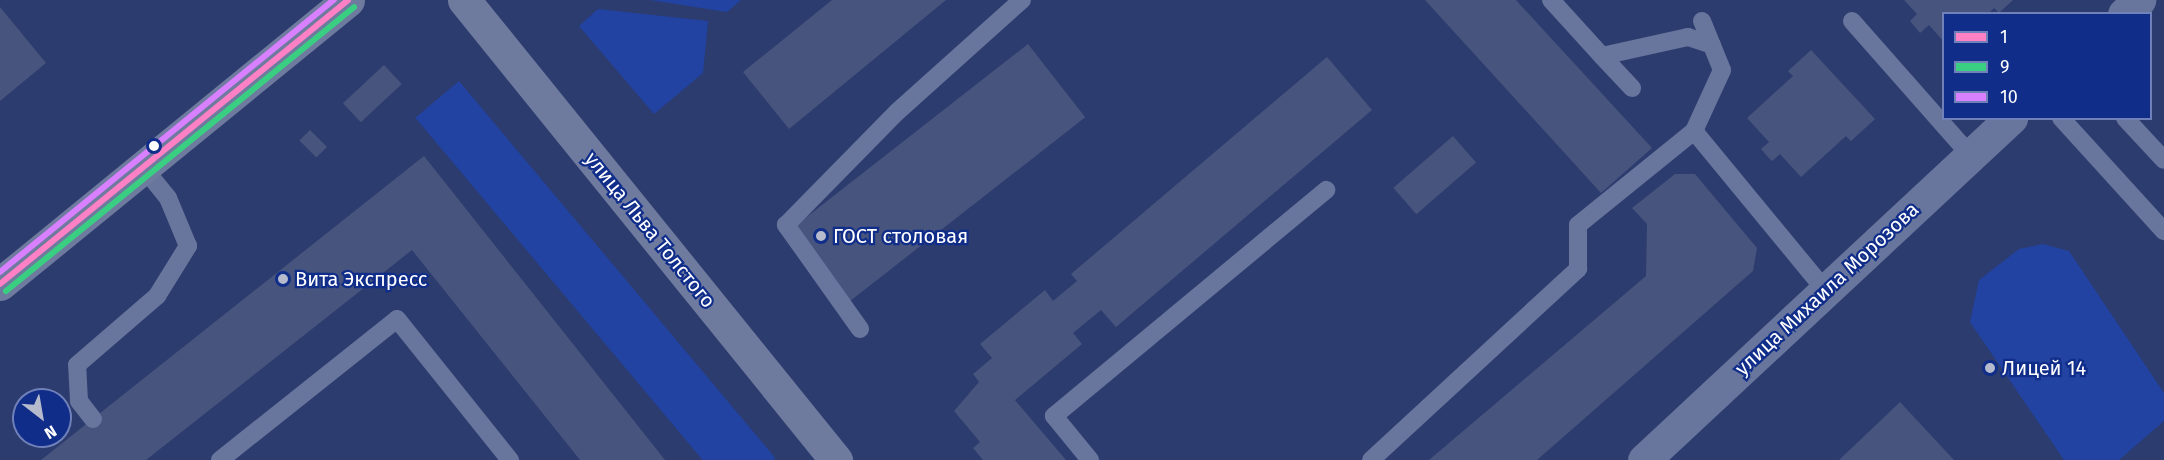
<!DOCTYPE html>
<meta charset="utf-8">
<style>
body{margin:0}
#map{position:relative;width:2164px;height:460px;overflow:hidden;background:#2c3c6e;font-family:"Fira Sans",sans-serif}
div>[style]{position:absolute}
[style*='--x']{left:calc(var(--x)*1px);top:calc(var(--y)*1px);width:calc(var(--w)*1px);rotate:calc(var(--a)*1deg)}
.green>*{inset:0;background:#2343a2;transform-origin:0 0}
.building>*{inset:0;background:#47547d;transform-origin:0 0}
.lane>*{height:18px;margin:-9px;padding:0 9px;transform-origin:9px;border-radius:9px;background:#68759c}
.street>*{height:33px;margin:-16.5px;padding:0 16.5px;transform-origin:16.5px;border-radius:16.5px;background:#68759c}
.secondary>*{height:33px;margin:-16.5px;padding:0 16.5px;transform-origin:16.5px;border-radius:16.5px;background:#6f7a9f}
.bus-1>*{height:6px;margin:-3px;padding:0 3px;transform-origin:3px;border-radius:3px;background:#ff80c5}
.bus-2>*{height:6px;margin:-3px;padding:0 3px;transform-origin:3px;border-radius:3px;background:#3ace82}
.bus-3>*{height:6px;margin:-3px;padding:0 3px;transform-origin:3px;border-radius:3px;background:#d880ff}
.dots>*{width:16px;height:16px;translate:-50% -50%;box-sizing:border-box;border:3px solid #102d8a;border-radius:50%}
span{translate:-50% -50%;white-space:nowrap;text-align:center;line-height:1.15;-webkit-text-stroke:4.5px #102d8a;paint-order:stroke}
.street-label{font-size:20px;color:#fff}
.poi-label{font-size:20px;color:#fff}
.left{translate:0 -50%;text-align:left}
.legend{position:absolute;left:1942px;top:12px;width:210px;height:108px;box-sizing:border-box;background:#102d8a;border:2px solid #7081b9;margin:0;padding:8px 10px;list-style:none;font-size:18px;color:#fff}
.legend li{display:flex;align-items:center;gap:12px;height:30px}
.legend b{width:30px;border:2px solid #7081b9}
.north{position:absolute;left:12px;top:388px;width:60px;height:60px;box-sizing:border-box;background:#102d8a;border:2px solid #7081b9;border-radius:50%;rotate:149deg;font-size:16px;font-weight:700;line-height:24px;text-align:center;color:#fff}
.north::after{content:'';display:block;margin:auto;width:21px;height:27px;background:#b5bbcc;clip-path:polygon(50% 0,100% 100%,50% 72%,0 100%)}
</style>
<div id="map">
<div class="green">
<i style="clip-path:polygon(650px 0,741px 0,727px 12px)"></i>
<i style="clip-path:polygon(598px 9px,708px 21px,703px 73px,654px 114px,579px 26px)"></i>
<i style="left:459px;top:81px;width:492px;height:57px;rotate:50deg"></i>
<i style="clip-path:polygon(2043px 244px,2069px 251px,2164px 393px,2164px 421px,2119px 460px,2064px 460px,1970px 322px,1979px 280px,2019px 249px)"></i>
</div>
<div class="building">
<i style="clip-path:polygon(832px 0,946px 0,789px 129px,743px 72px)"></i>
<i style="clip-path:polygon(1425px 0,1516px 0,1652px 148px,1601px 193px)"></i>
<i style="clip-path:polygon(1904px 0,2013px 0,1999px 13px,1994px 8px,1988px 14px,1944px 14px,1944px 42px,1929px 25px,1920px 33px,1910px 21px,1917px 14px)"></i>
<i style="clip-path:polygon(0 7px,46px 63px,0 101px)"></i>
<i style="left:1028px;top:44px;width:93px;height:298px;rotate:52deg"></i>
<i style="clip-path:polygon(1811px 50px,1875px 119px,1851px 141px,1846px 136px,1801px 177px,1780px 154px,1772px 161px,1767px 156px,1761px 149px,1769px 142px,1747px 118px,1793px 76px,1788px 71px)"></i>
<i style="clip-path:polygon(1327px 57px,1372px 110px,1116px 327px,1101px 310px,1073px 333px,1082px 344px,1015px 400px,1066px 460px,983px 460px,973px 448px,980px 442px,954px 411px,979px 382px,973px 374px,992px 358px,980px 344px,1045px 290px,1053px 301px,1077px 281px,1071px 274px)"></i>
<i style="left:384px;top:65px;width:26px;height:56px;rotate:47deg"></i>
<i style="left:310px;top:130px;width:24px;height:15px;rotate:45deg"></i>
<i style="left:1453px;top:136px;width:35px;height:79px;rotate:49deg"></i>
<i style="clip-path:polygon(424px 156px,665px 460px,580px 460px,412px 250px,146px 460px,41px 460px)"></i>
<i style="clip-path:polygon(1675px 174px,1695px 174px,1757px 248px,1753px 271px,1537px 460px,1429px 460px,1646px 276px,1647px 224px,1632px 208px)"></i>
<i style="clip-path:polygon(1900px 402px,1954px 460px,1839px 460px)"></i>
</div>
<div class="lane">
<i style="--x:1551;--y:0;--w:76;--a:47.7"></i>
<i style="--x:1602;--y:56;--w:88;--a:-12.5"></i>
<i style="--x:1688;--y:37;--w:25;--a:18"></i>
<i style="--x:1852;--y:21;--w:180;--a:48.6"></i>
<i style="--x:1602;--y:56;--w:44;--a:46.8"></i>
<i style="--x:2061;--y:118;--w:153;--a:47.7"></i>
<i style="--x:2125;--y:118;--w:57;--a:47.1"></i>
<i style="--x:1694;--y:131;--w:67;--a:-65.3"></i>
<i style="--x:1722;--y:70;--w:53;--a:-112.2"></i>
<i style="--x:860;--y:329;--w:128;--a:-125.4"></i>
<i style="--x:786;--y:225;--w:158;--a:-45.5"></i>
<i style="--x:897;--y:112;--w:168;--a:-41.9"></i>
<i style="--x:93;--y:419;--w:23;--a:-128"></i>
<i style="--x:79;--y:401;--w:36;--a:-93"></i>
<i style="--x:77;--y:365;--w:106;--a:-40.8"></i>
<i style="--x:157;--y:296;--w:59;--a:-58.2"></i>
<i style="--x:188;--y:246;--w:52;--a:-112.6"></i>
<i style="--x:168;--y:198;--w:40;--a:-129"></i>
<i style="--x:220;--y:460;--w:226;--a:-38.5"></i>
<i style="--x:397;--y:319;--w:181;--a:51.3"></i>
<i style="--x:1090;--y:460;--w:57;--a:-129.3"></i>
<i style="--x:1054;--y:416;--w:354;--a:-39.7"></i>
<i style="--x:1371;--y:460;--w:282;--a:-42.7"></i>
<i style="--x:1578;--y:269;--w:44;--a:-90"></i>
<i style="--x:1578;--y:225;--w:149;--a:-39"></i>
<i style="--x:1694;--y:131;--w:206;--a:50.5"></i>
</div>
<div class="street">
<i style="--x:2124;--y:14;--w:21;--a:-43"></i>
<i style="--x:1644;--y:460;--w:502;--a:-42.98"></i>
</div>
<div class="secondary">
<i style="--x:464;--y:0;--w:592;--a:51.04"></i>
<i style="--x:0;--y:284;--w:449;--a:-39.2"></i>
</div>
<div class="bus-1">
<i style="--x:0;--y:284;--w:449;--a:-39.2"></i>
</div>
<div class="bus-2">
<i style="--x:6;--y:291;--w:449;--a:-39.2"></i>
</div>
<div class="bus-3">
<i style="--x:0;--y:272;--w:431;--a:-39.2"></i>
</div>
<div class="dots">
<i style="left:154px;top:146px;background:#fff"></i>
<i style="left:821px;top:236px;background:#b5bbcc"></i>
<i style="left:283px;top:279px;background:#b5bbcc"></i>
<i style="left:1990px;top:368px;background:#b5bbcc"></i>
</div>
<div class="street-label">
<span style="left:650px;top:230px;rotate:51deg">улица Льва Толстого</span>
<span style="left:1827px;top:289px;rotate:-43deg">улица Михаила Морозова</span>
</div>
<div class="poi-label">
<span class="left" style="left:833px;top:236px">ГОСТ столовая</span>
<span class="left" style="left:295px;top:279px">Вита Экспресс</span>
<span class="left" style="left:2002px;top:368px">Лицей 14</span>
</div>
<ul class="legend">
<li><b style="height:8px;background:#ff80c5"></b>1</li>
<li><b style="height:8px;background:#3ace82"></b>9</li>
<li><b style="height:8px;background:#d880ff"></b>10</li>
</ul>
<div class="north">N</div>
</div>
